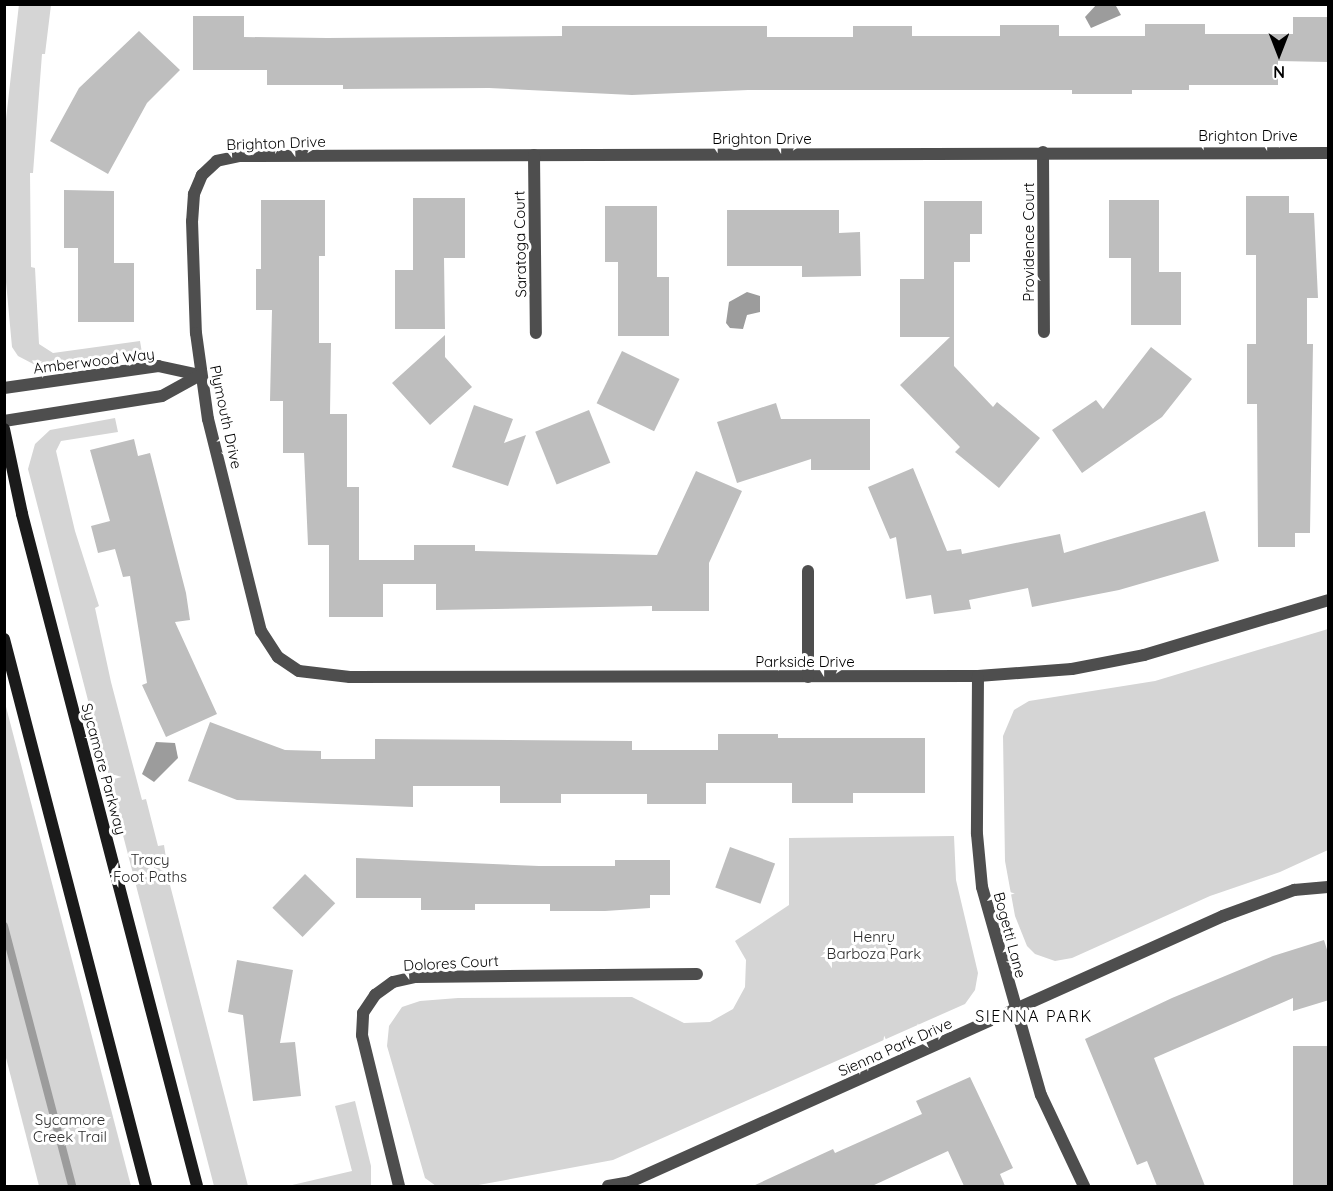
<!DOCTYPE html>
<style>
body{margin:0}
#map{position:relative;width:1333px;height:1191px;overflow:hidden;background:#fff;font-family:Quicksand,sans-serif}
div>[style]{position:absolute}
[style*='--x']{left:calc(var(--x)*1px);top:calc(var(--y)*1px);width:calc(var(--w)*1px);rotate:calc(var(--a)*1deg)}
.green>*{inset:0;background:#d5d5d5}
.water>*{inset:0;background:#9c9c9c}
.stream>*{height:8px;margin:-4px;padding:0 4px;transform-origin:4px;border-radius:4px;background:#9c9c9c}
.building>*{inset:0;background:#bebebe;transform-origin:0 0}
.street>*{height:12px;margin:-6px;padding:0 6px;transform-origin:6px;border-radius:6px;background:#4e4e4e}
.secondary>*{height:12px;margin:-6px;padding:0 6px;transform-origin:6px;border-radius:6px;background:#1b1b1b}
span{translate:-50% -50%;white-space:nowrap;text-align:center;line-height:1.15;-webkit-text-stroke:6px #fff;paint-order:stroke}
.street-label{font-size:15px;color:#000}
.park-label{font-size:15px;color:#2c2c2c}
.neighbourhood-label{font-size:16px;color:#000;letter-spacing:1.5px}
.frame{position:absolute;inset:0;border:6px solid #000;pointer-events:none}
.north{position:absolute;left:1249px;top:24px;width:60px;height:60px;-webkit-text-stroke:4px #fff;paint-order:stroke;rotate:180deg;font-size:16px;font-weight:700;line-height:24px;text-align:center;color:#000}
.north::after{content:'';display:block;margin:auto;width:21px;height:27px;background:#000;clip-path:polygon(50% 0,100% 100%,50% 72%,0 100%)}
</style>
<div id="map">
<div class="green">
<i style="clip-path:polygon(19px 4px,51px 5px,45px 54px,42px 54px,33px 173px,30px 173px,31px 267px,35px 268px,39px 344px,53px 353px,140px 341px,142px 353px,39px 367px,18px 356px,12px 347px,5px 271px,5px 128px)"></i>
<i style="clip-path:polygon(115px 418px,118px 432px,61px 441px,56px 451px,75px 531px,99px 606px,95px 608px,111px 682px,142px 800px,146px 799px,158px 846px,164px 845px,170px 885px,248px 1186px,214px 1186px,28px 469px,35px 444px,50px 430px)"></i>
<i style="clip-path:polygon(1328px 629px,1328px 850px,1280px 872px,1210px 896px,1072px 958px,1055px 961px,1035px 954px,1027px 946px,1015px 916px,1005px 861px,1003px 736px,1014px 710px,1029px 701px,1155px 681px)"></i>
<i style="clip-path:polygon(5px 703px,131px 1186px,39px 1186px,5px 1054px)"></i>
<i style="clip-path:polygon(954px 836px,956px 880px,978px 973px,975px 990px,965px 1004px,613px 1160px,473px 1186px,436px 1186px,425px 1178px,387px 1046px,389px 1026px,402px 1007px,420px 1001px,458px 998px,632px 997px,684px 1023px,710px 1022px,733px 1009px,745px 987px,746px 960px,735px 941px,789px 905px,789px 838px)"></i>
<i style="clip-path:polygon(355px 1101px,371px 1166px,371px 1186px,288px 1186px,352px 1171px,335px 1106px)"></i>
</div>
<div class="water">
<i style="clip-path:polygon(1097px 4px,1116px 6px,1121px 15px,1091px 28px,1085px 17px)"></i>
<i style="clip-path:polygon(747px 292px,760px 296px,760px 312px,747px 315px,743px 329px,730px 328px,726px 323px,729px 302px)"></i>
<i style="clip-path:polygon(156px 742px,175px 743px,178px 758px,154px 782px,142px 774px)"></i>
</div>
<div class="stream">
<i style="--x:4;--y:926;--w:269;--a:75.3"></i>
</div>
<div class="building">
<i style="clip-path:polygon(193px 16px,244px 16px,244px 37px,327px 38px,562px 36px,562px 26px,767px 26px,767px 37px,853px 37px,853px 26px,912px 26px,912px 36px,1000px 36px,1000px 25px,1059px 25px,1059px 36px,1145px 36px,1145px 24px,1205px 24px,1205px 34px,1293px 34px,1293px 17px,1329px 17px,1329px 62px,1278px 61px,1278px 85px,1189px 85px,1189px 90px,1132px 90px,1132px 94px,1072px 94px,1072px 90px,748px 90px,632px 95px,489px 88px,343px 89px,343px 85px,267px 85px,267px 70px,193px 70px)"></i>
<i style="clip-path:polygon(139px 31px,180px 70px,147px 103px,108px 174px,50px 141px,79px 88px)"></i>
<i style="clip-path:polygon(64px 190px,114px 191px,114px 263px,134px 263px,134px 322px,78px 322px,78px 248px,64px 248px)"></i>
<i style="clip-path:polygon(1246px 196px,1289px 196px,1289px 213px,1314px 213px,1318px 298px,1307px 298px,1307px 344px,1313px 344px,1310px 533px,1295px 533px,1295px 547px,1258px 547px,1257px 404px,1247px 404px,1247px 344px,1256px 344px,1256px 255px,1246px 255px)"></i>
<i style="clip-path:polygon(413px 198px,465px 198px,465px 258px,444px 258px,445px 329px,395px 329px,395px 270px,413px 270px)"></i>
<i style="clip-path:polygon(261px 200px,325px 200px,325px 256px,319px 256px,319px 343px,331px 343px,330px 414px,347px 414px,347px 487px,359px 487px,359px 560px,414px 560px,414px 545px,475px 545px,475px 551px,657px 555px,696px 471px,742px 491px,709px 563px,709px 611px,652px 611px,652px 606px,436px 610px,436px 584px,383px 584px,383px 617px,329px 617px,329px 545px,308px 545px,304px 453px,283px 453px,283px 401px,270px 401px,272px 310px,256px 310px,256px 269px,261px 269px)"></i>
<i style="clip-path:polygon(1109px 200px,1159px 200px,1159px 272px,1181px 272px,1181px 325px,1131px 325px,1131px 258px,1109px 258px)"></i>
<i style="clip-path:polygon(924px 201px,982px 201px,982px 234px,970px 234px,970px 262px,954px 262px,954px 366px,993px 407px,997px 402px,1040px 438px,999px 488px,955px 452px,960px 447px,900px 385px,950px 337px,900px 337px,900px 279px,924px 279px)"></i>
<i style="clip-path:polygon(605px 206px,657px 206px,657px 277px,669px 277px,669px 336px,618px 336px,618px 262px,605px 262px)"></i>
<i style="clip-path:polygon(727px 210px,839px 210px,839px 233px,860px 232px,861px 276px,802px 277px,802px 266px,727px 266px)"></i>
<i style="clip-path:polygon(445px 335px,445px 357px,472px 387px,430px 425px,392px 383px)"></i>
<i style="clip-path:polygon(1151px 347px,1192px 379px,1162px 417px,1082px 473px,1052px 430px,1096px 400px,1103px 409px)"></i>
<i style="left:622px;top:351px;width:64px;height:58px;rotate:26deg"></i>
<i style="clip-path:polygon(776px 403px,781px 419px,870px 419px,870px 470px,811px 470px,811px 459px,737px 483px,717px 422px)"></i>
<i style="clip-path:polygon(474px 405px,513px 419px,504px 443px,526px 435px,508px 486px,452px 467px)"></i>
<i style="left:589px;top:410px;width:57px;height:58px;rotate:68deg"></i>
<i style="clip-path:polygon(134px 439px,138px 456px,150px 453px,186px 593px,190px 620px,175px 622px,217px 714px,166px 737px,142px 685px,147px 683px,130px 576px,123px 577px,115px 549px,98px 553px,91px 526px,110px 521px,90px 450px)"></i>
<i style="clip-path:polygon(913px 468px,947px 551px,961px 549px,962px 554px,1060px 534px,1064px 553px,1205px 511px,1219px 561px,1119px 590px,1032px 607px,1028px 588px,969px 600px,971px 609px,934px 614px,931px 595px,906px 599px,896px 537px,890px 539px,868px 487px)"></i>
<i style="clip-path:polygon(210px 722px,285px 750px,321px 751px,321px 759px,375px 759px,375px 739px,632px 741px,632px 750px,718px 750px,718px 734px,778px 734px,778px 738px,925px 738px,925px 793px,853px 793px,853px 803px,792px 803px,792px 783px,706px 783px,706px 804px,647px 804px,647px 794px,561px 794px,561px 803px,500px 803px,500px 786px,413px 786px,413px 807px,237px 800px,188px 781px)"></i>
<i style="left:730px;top:847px;width:48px;height:43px;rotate:20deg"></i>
<i style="clip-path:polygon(356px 858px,539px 866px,615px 866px,615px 860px,670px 860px,670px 895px,650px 895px,650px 908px,605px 911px,550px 911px,550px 904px,475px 904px,475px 910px,421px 910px,421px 898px,356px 898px)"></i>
<i style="left:305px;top:874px;width:42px;height:47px;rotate:44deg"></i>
<i style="clip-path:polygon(1324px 940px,1329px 956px,1329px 1000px,1293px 1011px,1293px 998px,1154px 1058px,1205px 1186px,1157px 1186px,1147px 1161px,1137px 1165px,1085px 1039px,1172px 998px,1273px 956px)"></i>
<i style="clip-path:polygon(237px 960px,293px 970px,280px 1043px,295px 1042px,301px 1096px,253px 1101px,243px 1015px,228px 1012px)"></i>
<i style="left:1293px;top:1046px;width:36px;height:140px"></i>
<i style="clip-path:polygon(970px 1077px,1013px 1168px,1000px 1174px,1005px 1186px,964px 1186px,948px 1151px,872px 1186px,753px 1186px,833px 1149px,835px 1153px,922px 1114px,916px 1101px)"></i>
</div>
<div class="street">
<i style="--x:1043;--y:152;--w:180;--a:89.7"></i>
<i style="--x:1328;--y:153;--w:1088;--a:179.84"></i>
<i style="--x:240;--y:156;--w:24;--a:168"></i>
<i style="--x:217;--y:161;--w:21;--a:137"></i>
<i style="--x:202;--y:175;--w:21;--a:113"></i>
<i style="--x:194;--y:194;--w:27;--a:94"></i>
<i style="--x:192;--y:221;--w:112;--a:88"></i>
<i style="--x:196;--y:333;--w:87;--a:82.1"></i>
<i style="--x:208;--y:419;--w:219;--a:76"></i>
<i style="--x:261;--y:631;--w:31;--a:57"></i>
<i style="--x:278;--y:657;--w:25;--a:34"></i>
<i style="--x:299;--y:671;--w:51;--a:6.7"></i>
<i style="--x:350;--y:677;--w:628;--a:-0.09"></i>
<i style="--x:978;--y:676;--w:94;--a:-4.3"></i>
<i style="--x:1072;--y:669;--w:73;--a:-11"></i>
<i style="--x:1144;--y:655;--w:192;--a:-16.6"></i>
<i style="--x:534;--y:155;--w:178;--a:89.4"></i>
<i style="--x:4;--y:388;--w:156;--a:-8.1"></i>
<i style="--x:158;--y:366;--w:43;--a:12.1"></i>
<i style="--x:4;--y:421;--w:160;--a:-9"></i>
<i style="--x:162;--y:396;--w:43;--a:-28.9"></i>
<i style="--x:808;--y:571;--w:106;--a:90"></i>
<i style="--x:978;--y:676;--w:158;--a:90.4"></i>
<i style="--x:977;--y:834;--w:53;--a:84.6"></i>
<i style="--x:982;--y:887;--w:216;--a:74.2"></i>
<i style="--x:1041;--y:1095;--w:101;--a:64.7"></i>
<i style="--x:399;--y:1186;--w:155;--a:-103.8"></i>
<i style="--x:362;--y:1035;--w:22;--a:-87"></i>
<i style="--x:363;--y:1013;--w:22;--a:-56"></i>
<i style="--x:375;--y:995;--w:22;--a:-36"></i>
<i style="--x:393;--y:982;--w:23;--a:-13"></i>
<i style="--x:415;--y:977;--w:282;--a:-0.6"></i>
<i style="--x:608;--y:1186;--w:22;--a:-10"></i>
<i style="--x:630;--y:1182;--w:650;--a:-24.16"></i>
<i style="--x:1223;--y:916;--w:76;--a:-20.1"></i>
<i style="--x:1294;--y:890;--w:34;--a:-5"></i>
</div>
<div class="secondary">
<i style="--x:4;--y:429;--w:87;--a:78"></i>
<i style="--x:22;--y:514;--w:694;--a:75.4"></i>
<i style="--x:4;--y:639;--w:565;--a:75.45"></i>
</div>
<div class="street-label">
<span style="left:1248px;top:136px">Brighton Drive</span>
<span style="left:762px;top:139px">Brighton Drive</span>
<span style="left:276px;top:143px;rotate:-2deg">Brighton Drive</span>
<span style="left:1029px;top:242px;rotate:-90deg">Providence Court</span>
<span style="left:520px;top:244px;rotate:-91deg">Saratoga Court</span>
<span style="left:94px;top:361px;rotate:-7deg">Amberwood Way</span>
<span style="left:226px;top:417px;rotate:78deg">Plymouth Drive</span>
<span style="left:805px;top:662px">Parkside Drive</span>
<span style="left:104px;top:769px;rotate:75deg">Sycamore Parkway</span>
<span style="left:1010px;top:935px;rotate:75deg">Bogetti Lane</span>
<span style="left:451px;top:963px;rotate:-3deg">Dolores Court</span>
<span style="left:895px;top:1047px;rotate:-24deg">Sienna Park Drive</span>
</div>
<div class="park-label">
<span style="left:150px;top:868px">Tracy<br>Foot Paths</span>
<span style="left:874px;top:945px">Henry<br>Barboza Park</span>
<span style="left:70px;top:1128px">Sycamore<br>Creek Trail</span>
</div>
<div class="neighbourhood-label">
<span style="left:1034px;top:1016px">SIENNA PARK</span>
</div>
<div class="frame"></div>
<div class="north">N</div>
</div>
